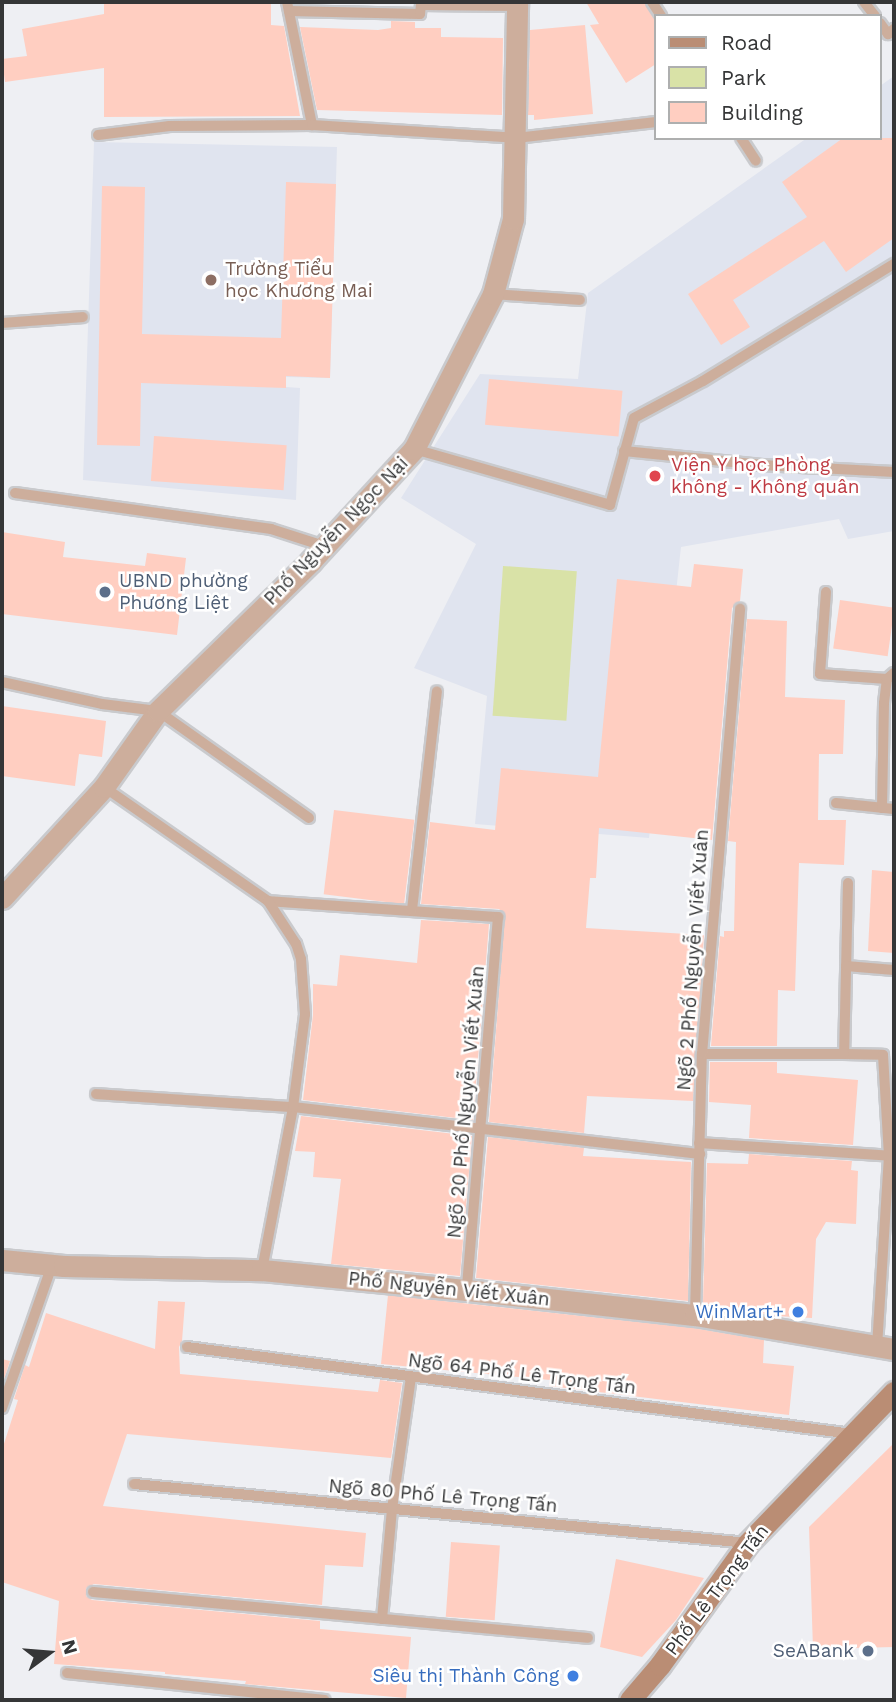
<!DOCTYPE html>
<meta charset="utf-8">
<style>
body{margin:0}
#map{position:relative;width:896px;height:1702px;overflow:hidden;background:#eeeff3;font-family:"Work Sans",sans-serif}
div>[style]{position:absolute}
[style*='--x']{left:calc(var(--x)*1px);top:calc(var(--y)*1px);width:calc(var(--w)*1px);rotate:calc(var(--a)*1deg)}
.built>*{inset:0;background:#e0e4ef}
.green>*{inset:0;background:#d9e2a7;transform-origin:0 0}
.building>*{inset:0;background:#ffcec1;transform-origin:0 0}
.roads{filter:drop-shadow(2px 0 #c9cacd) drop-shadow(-2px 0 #c9cacd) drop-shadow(0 2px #c9cacd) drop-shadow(0 -2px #c9cacd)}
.service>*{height:10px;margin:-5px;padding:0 5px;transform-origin:5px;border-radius:5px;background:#cdae9c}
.minor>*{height:21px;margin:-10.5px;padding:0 10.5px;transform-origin:10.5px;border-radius:10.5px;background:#cdae9c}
.secondary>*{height:21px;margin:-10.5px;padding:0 10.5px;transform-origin:10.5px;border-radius:10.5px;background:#ba8d74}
.dots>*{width:19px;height:19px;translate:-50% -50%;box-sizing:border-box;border:4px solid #fff;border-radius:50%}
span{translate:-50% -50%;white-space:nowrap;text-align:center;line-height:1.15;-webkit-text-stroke:5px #fff;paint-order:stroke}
.education-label{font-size:19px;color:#785e54}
.left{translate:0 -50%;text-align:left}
.health-label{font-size:19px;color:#be3a42}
.street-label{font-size:19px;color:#353637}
.service-label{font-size:19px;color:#4e5e75}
.right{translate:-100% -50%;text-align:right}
.shop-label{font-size:19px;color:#366cbe}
.frame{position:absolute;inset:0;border:4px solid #353637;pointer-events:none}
.legend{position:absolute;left:654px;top:14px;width:228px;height:126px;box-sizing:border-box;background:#fff;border:2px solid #aeafaf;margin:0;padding:9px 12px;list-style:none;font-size:21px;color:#353637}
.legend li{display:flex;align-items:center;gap:14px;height:35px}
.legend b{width:35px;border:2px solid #aeafaf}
.north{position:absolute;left:14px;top:1618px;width:70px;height:70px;-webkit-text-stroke:5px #fff;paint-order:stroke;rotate:74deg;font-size:19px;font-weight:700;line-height:28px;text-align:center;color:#353637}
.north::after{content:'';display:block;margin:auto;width:24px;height:32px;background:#353637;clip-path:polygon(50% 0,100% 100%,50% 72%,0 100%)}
</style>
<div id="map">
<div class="built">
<i style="clip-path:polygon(894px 76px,894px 531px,848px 539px,839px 519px,681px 547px,649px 838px,475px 824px,487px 696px,414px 668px,476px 544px,401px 498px,480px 374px,578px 379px,588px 293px,807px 138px,880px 138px,880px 86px)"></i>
<i style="clip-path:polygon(94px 142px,337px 147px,330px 378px,286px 377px,286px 387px,300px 388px,296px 500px,83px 480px)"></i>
</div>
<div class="green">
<i style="left:503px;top:566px;width:74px;height:150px;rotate:4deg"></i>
</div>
<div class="building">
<i style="clip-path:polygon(104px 2px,271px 2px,271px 25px,284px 26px,300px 116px,104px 117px,104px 68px,5px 82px,2px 59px,27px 56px,22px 29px,104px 14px)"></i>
<i style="clip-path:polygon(586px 2px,644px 2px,656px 22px,656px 64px,626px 83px,590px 25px,599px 24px)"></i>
<i style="clip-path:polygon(391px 21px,415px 22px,415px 28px,441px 28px,441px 37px,503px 38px,502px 115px,317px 110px,300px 27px,378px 30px,391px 28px)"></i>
<i style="clip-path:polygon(585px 25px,593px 114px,534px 120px,534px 115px,528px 115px,530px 30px)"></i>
<i style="clip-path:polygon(843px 138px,894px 138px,894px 238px,846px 272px,824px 241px,733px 300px,750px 327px,721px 345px,688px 294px,807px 217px,782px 182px)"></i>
<i style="clip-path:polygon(286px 182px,336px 184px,330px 378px,286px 376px,286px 388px,141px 383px,140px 446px,97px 445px,102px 186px,145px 187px,142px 334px,281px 338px)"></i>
<i style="left:489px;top:379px;width:134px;height:46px;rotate:5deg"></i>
<i style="left:154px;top:436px;width:133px;height:45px;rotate:4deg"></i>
<i style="clip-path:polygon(2px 532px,65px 542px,63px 557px,145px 566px,147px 553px,186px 558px,177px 635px,2px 614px)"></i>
<i style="clip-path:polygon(694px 564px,743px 569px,740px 601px,732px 608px,712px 840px,599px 828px,596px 878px,590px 878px,586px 928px,704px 935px,693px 1101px,587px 1096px,584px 1133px,489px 1122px,505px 914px,499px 909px,421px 904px,430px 822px,495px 830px,501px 768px,598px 777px,617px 579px,691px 587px)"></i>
<i style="left:840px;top:600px;width:55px;height:49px;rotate:8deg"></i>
<i style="clip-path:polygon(747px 619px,787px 621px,785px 697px,845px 700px,843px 754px,819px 754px,818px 820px,846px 820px,844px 865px,799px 863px,795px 991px,778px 990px,777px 1046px,711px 1046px,720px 936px,724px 937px,724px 931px,734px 931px,736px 842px,728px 841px)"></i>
<i style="clip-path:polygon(2px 706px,106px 721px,102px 757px,79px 754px,75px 786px,2px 776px)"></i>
<i style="left:334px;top:810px;width:81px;height:85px;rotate:7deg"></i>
<i style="clip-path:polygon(872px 870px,894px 872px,894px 953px,868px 951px)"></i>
<i style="clip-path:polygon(421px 920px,489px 924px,473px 1120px,303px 1100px,313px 1015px,313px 984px,337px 986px,340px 955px,417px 963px)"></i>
<i style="clip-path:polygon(710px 1062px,777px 1062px,777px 1073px,858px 1080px,853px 1145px,749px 1138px,751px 1105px,709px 1102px)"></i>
<i style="clip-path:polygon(301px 1116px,472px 1136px,460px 1276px,331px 1264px,341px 1179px,313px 1177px,315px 1152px,295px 1151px)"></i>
<i style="clip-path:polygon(488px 1137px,584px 1148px,583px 1156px,691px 1162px,688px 1301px,476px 1278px)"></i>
<i style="clip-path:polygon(749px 1154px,852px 1161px,851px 1170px,858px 1171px,856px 1224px,826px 1222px,816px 1239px,812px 1318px,776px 1316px,703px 1303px,707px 1163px,748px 1164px)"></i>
<i style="clip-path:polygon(388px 1295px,693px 1328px,764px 1340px,763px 1363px,794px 1366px,789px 1415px,549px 1386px,550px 1380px,381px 1364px)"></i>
<i style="clip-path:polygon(158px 1301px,185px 1302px,182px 1341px,179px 1347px,180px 1374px,378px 1392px,380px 1380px,402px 1383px,391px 1458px,127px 1434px,103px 1506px,366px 1533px,363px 1567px,325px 1565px,322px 1605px,94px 1584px,86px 1588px,86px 1596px,92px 1600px,320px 1621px,320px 1629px,411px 1637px,406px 1698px,245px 1684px,246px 1681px,165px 1674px,165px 1672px,54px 1664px,59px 1601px,2px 1582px,2px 1450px,18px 1400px,14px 1399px,25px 1365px,29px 1367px,46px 1313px,155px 1349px)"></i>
<i style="clip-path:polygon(2px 1359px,10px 1361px,2px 1385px)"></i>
<i style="clip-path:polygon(894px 1443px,894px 1647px,813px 1649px,809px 1527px)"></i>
<i style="left:451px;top:1542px;width:49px;height:75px;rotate:4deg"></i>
<i style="clip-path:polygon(616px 1559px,704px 1578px,676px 1620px,642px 1657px,600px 1647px)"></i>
</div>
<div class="roads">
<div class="service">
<i style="--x:287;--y:2;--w:126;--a:78.5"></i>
<i style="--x:652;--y:2;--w:17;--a:57"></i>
<i style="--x:864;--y:2;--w:18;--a:52"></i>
<i style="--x:289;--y:11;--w:131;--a:1.3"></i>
<i style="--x:420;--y:14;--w:9;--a:-84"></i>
<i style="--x:421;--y:5;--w:96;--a:0.6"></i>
<i style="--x:880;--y:23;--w:14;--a:54"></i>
<i style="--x:888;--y:34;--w:8;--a:-40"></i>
<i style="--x:98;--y:135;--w:72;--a:-7.2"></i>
<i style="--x:169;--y:126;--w:143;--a:-0.4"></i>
<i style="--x:312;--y:125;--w:204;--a:3.6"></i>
<i style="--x:516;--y:138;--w:141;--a:-6.5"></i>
<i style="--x:741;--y:138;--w:27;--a:57"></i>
<i style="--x:493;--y:294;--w:87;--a:3.9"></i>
<i style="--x:2;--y:323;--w:81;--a:-4.2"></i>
<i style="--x:414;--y:449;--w:204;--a:15.9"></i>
<i style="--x:610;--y:505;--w:90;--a:-74.6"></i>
<i style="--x:634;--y:418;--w:78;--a:-28.2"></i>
<i style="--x:703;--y:381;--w:224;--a:-31.5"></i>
<i style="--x:624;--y:451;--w:139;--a:5.8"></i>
<i style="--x:762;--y:465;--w:132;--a:3"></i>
<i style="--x:15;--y:493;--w:259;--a:8"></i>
<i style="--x:271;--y:529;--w:56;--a:17.8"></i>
<i style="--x:826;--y:592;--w:82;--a:94.2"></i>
<i style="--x:820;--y:674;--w:67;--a:4.3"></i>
<i style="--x:2;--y:682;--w:102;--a:12.4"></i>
<i style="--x:102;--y:704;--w:56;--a:7.1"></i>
<i style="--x:158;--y:711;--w:185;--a:35.3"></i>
<i style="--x:104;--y:787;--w:200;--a:34.8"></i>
<i style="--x:268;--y:901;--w:231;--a:4"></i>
<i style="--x:498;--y:917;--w:374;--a:94.8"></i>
<i style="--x:836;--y:803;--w:58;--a:5.9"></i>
<i style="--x:882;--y:808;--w:105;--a:-88.9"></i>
<i style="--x:884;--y:703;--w:24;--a:-83"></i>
<i style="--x:887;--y:679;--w:9;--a:-41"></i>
<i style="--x:848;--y:883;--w:171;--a:91.3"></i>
<i style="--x:844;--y:1054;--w:39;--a:1"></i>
<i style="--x:883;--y:1055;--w:101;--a:86.6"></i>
<i style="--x:889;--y:1156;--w:189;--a:93.6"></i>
<i style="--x:412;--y:910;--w:220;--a:-83.5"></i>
<i style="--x:846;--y:966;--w:48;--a:4.8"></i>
<i style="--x:702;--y:1054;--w:142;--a:0"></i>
<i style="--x:96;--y:1094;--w:197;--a:3.8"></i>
<i style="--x:293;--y:1107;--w:410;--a:6.6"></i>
<i style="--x:699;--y:1143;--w:195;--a:3.8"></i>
<i style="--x:262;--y:1270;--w:166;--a:-79.2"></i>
<i style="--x:293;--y:1107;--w:94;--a:-82.6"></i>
<i style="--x:305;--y:1014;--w:55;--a:-94.2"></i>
<i style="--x:301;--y:959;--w:16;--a:-108"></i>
<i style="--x:296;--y:944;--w:51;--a:-123.1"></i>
<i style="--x:695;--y:1315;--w:261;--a:-88.5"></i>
<i style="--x:702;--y:1054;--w:447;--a:-85.1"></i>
<i style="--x:187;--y:1347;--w:671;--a:7.45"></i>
<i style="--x:2;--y:1408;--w:151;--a:-70.7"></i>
<i style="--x:134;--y:1484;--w:617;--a:5.49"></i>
<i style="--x:93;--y:1592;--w:497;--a:5.3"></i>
<i style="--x:382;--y:1619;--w:110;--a:-84.8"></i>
<i style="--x:392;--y:1509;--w:133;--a:-81.8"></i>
<i style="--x:67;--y:1673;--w:259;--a:6"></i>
</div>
<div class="minor">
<i style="--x:2;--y:898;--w:151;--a:-47.4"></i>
<i style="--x:104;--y:787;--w:93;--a:-54.6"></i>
<i style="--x:158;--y:711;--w:214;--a:-44.4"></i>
<i style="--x:311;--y:561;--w:152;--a:-47.4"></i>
<i style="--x:414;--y:449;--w:174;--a:-63"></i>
<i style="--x:493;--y:294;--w:78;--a:-75.1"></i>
<i style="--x:513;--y:219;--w:217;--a:-88.9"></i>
<i style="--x:2;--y:1260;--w:62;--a:5.5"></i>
<i style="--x:64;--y:1266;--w:198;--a:1.2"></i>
<i style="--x:262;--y:1270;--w:206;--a:5.6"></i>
<i style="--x:467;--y:1290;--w:229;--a:6.3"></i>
<i style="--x:695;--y:1315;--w:202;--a:9.7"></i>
</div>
<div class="secondary">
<i style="--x:630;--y:1700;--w:46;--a:-49.4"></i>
<i style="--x:660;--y:1665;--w:150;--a:-54.2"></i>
<i style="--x:748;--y:1543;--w:210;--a:-46"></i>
</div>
</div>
<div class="dots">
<i style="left:211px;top:280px;background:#8d6e63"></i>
<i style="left:655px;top:476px;background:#e0444e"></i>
<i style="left:105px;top:592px;background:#5c6f8a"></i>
<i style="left:798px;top:1312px;background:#3f7fe0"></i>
<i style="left:868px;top:1651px;background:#5c6f8a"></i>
<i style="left:573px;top:1676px;background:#3f7fe0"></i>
</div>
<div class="education-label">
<span class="left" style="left:225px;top:280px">Trường Tiểu<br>học Khương Mai</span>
</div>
<div class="health-label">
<span class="left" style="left:671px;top:476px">Viện Y học Phòng<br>không - Không quân</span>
</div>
<div class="street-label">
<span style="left:336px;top:531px;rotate:-46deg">Phố Nguyễn Ngọc Nại</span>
<span style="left:693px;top:960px;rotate:-86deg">Ngõ 2 Phố Nguyễn Viết Xuân</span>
<span style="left:466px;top:1102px;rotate:-85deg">Ngõ 20 Phố Nguyễn Viết Xuân</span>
<span style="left:449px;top:1289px;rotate:6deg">Phố Nguyễn Viết Xuân</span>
<span style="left:522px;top:1374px;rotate:7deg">Ngõ 64 Phố Lê Trọng Tấn</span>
<span style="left:443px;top:1496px;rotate:5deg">Ngõ 80 Phố Lê Trọng Tấn</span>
<span style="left:717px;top:1590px;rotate:-53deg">Phố Lê Trọng Tấn</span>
</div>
<div class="service-label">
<span class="left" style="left:119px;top:592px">UBND phường<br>Phương Liệt</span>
<span class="right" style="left:854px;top:1651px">SeABank</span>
</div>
<div class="shop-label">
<span class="right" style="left:784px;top:1312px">WinMart+</span>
<span class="right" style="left:559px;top:1676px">Siêu thị Thành Công</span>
</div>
<div class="frame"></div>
<ul class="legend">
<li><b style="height:9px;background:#ba8d74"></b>Road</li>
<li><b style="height:19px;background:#d9e2a7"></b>Park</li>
<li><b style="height:19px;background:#ffcec1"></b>Building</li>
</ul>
<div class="north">N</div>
</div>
